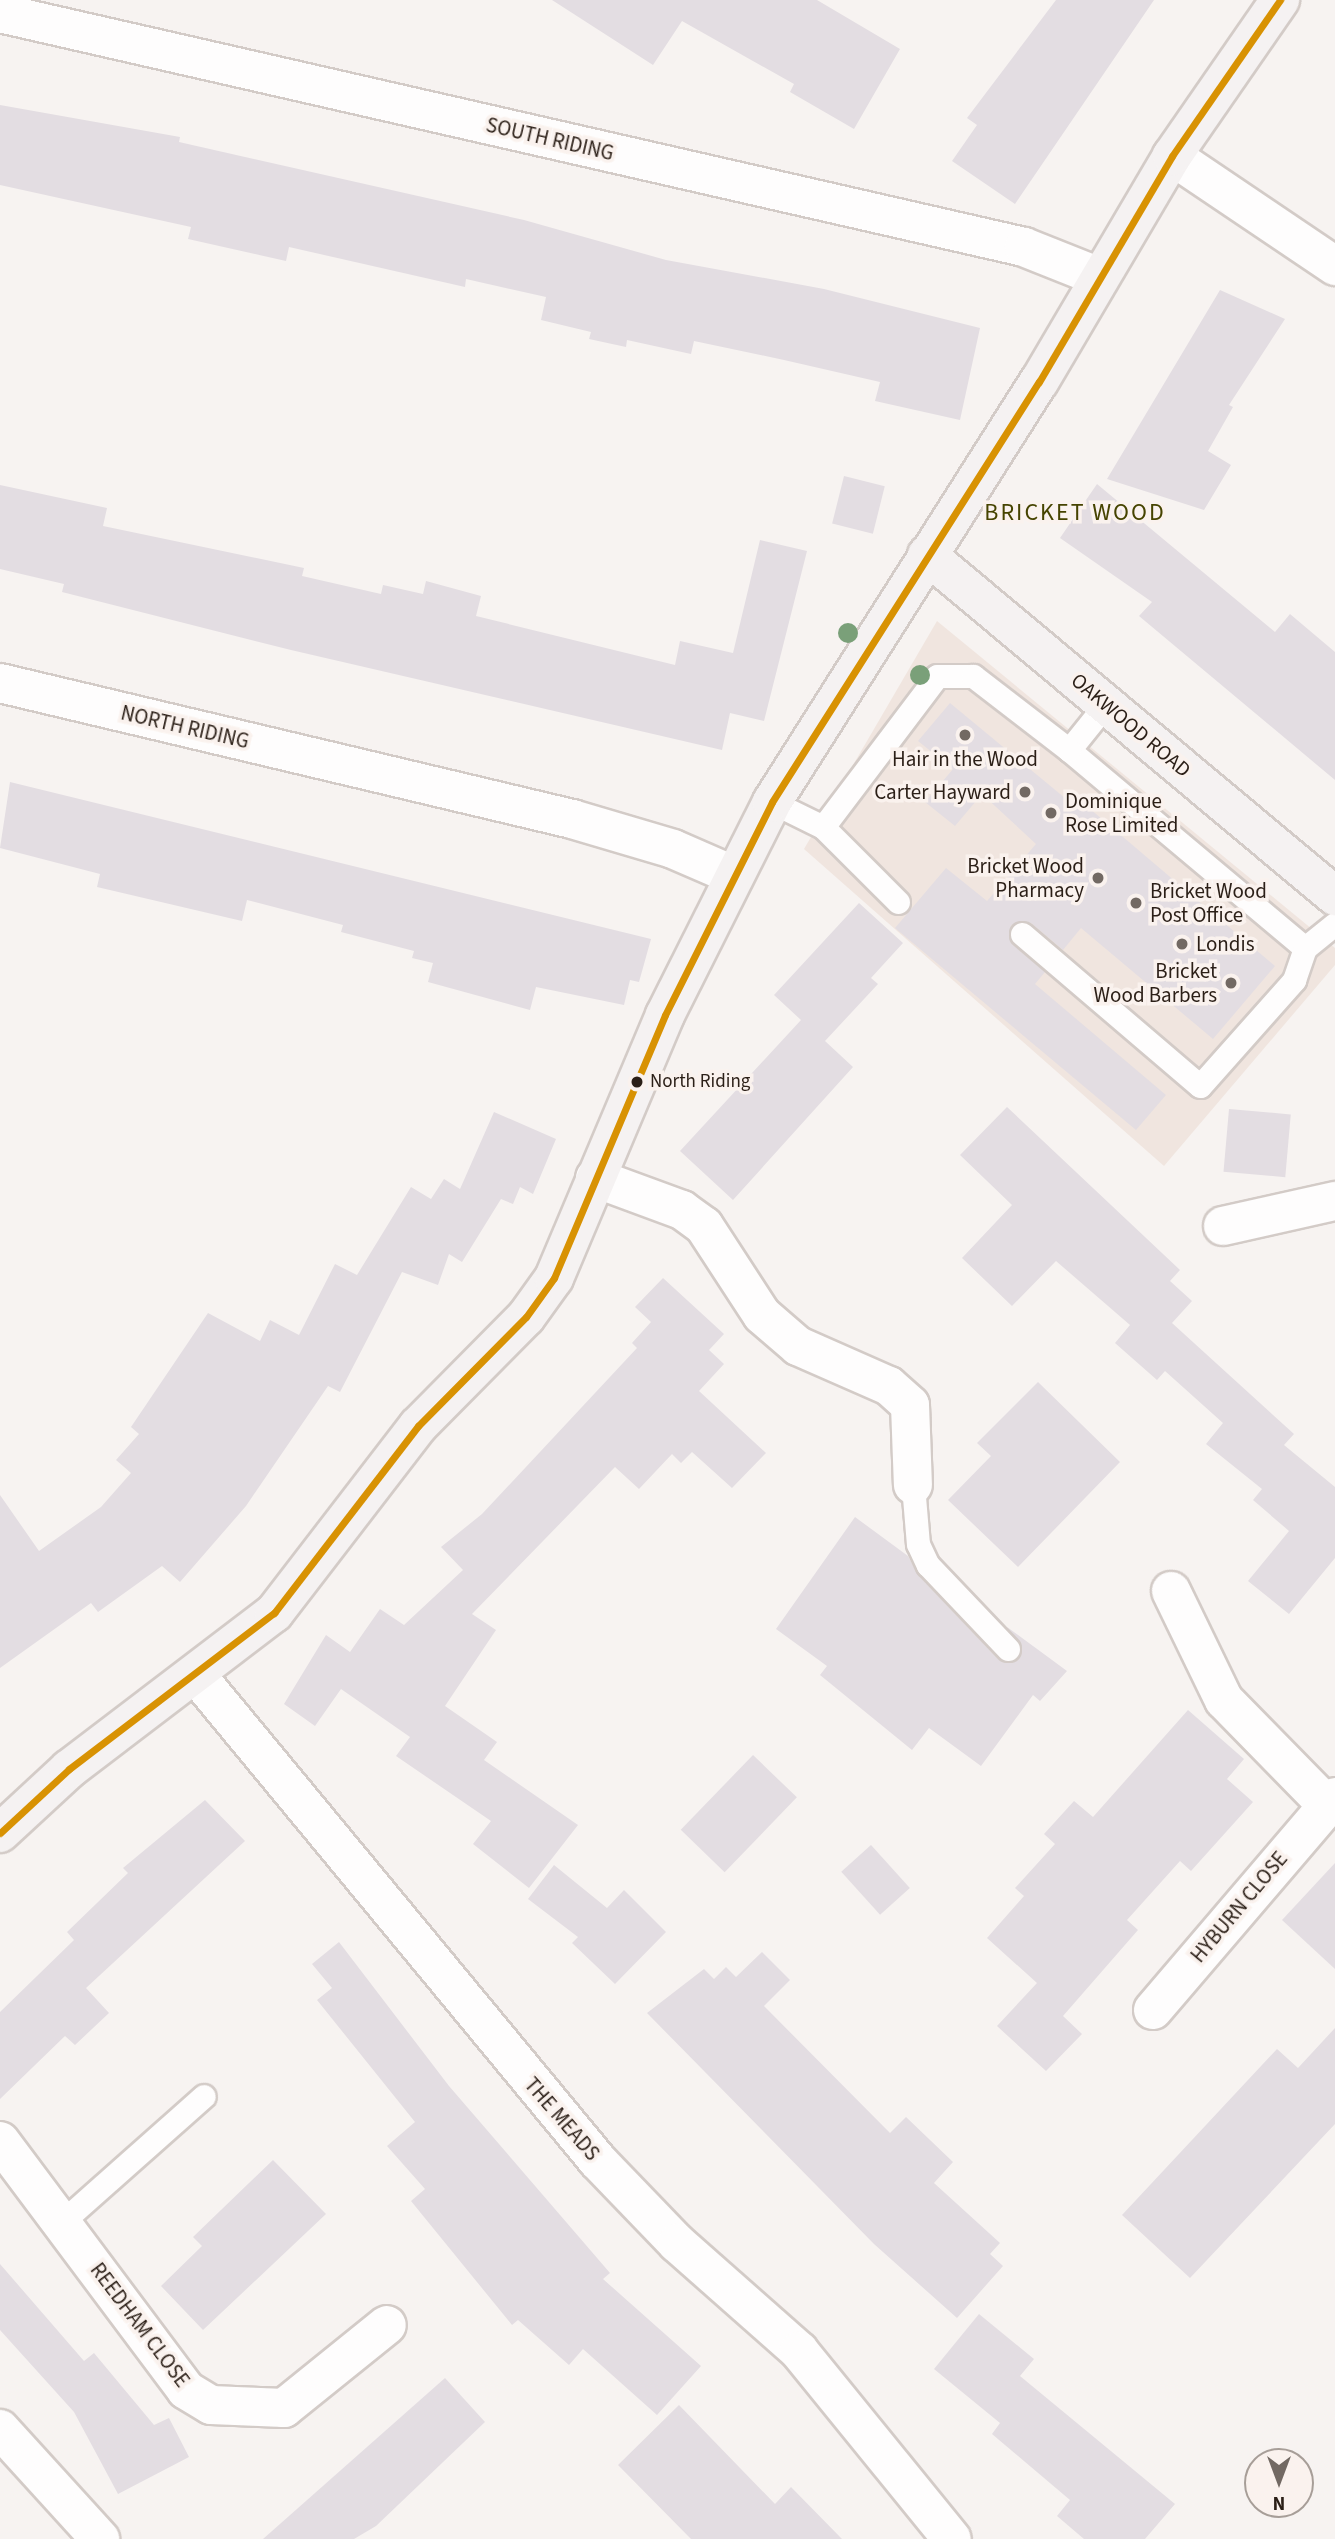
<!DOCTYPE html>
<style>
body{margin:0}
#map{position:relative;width:1335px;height:2539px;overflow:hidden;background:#f7f3f1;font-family:"Source Sans 3",sans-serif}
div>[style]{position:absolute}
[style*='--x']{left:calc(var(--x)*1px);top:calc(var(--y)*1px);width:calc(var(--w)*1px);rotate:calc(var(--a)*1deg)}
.built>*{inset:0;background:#f0e5df}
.building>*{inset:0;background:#e3dde2;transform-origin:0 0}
.roads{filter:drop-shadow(2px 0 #d3cbc7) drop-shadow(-2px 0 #d3cbc7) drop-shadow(0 2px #d3cbc7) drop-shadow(0 -2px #d3cbc7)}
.lane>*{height:23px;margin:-11.5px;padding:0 11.5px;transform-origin:11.5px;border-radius:11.5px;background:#fefdfd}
.street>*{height:38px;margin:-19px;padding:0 19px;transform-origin:19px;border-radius:19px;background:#fefdfd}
.secondary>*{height:38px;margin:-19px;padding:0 19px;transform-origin:19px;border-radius:19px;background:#f5f2f2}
.bus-1>*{height:7px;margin:-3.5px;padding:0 3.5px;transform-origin:3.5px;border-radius:3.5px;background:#d89203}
.trees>*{width:20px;height:20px;margin:-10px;border-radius:50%;background:#7aa079}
.dots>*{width:19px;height:19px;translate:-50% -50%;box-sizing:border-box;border:4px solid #faf2ee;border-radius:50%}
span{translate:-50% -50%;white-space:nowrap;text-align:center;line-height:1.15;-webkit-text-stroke:7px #faf2ee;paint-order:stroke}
.bus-label{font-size:19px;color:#2b1f17}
.left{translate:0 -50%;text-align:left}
.street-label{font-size:21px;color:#2b1f17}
.poi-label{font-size:21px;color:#2b1f17}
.right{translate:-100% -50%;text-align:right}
.quarter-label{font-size:24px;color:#464401;letter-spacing:2px}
.north{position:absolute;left:1244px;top:2448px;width:70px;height:70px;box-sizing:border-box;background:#faf2ee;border:2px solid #a79e98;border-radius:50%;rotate:180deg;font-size:19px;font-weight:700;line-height:28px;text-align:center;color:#2b1f17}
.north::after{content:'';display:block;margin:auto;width:24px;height:32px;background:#726963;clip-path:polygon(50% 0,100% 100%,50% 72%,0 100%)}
</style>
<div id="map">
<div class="built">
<i style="clip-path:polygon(937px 621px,1335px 948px,1335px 965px,1164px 1166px,804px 849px)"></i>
</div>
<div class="building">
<i style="clip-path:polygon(552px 0,817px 0,900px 49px,854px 129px,790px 92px,794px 84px,682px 21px,653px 65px)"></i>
<i style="clip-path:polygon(1056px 0,1154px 0,1015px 204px,952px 161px,977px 125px,967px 118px)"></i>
<i style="clip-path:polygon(0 105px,180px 137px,179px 142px,524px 220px,666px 260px,824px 289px,980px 328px,960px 420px,875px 401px,880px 382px,784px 360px,694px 341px,691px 354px,627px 340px,626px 347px,589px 339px,591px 332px,541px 320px,546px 297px,466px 279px,465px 287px,289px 247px,286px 261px,188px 239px,191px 227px,0 185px)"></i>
<i style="clip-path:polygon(1220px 290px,1285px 319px,1229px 405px,1233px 407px,1208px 451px,1231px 465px,1204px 510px,1107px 479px)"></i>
<i style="left:844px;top:476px;width:42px;height:49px;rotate:14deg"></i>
<i style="clip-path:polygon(1097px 484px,1275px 632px,1290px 614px,1335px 652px,1335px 780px,1139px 616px,1152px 602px,1060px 538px)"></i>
<i style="clip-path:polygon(0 485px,107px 508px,103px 526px,304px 568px,302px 576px,381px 594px,383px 585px,423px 594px,426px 581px,481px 596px,476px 616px,675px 665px,680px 641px,733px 653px,760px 540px,807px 551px,764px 721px,730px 713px,722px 750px,291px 650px,62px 592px,64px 584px,0 569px)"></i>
<i style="clip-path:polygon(950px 703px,1071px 803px,1076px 797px,1275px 966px,1213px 1039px,1081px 928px,1063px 950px,1031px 923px,1011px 925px,1012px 944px,1045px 972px,1035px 984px,1166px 1095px,1136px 1130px,895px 928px,946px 868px,987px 901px,1036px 844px,982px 794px,955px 826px,925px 802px,953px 769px,918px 741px)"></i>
<i style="clip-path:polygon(10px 782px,651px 939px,639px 982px,630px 980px,624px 1005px,536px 987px,530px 1010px,428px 982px,433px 963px,412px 958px,414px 951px,341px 932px,343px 925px,247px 900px,242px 921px,97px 887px,100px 874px,0 848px)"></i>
<i style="clip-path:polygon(859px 903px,903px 943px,871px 978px,878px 984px,825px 1041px,853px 1067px,733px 1200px,680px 1151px,801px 1020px,774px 995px)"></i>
<i style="clip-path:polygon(1007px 1107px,1180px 1270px,1170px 1281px,1192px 1301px,1172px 1323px,1294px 1434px,1284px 1445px,1335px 1487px,1335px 1558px,1289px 1614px,1248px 1581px,1289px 1531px,1253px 1500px,1262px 1489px,1206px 1444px,1223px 1423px,1165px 1371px,1157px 1380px,1115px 1343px,1130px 1325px,1056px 1261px,1012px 1306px,962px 1258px,1012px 1205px,960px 1155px)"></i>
<i style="left:1229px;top:1109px;width:62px;height:63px;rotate:5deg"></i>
<i style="clip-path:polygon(494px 1112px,556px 1139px,533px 1194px,520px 1187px,513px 1204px,501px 1199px,462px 1262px,449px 1254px,438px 1285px,402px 1272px,340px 1392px,328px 1386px,246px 1506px,180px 1582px,162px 1566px,98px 1612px,91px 1603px,0 1668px,0 1495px,39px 1551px,101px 1507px,131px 1473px,116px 1460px,139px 1434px,131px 1427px,208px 1313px,260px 1341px,270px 1320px,299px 1335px,335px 1264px,357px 1275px,411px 1187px,431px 1199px,444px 1179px,460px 1189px)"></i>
<i style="clip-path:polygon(663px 1278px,724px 1334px,709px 1350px,724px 1364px,699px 1391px,766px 1453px,732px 1488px,692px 1452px,681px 1463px,672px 1454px,639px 1489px,615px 1467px,472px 1614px,496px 1630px,445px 1706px,497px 1742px,484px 1760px,578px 1825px,529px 1888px,473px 1844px,491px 1821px,396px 1756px,410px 1737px,341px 1689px,315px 1726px,284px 1704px,326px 1635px,350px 1652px,380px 1609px,404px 1625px,463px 1570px,441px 1547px,482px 1514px,637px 1348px,632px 1343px,651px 1322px,635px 1307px)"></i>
<i style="clip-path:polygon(1038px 1382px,1120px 1462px,1018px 1567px,948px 1500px,991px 1456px,977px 1443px)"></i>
<i style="clip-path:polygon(855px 1517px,908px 1556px,918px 1575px,998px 1659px,1012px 1662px,1022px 1652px,1007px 1627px,1067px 1671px,1040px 1701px,1033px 1695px,981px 1766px,929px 1728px,912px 1750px,820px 1675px,827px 1666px,776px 1629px)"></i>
<i style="clip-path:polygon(1188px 1710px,1244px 1759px,1227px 1779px,1253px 1802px,1191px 1871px,1180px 1861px,1127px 1920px,1138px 1930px,1063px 2016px,1082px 2034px,1046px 2071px,997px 2026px,1037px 1983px,987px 1938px,1024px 1896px,1015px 1888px,1055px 1844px,1044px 1834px,1074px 1801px,1093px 1817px)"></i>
<i style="left:753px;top:1755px;width:61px;height:104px;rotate:44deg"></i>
<i style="clip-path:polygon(205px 1800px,245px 1841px,86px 1988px,109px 2013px,75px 2045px,65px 2036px,0 2099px,0 2012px,74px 1940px,67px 1932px,128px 1873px,123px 1868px)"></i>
<i style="left:871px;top:1845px;width:58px;height:40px;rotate:48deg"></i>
<i style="clip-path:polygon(1335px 1863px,1335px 1969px,1282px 1920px)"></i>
<i style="clip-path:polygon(554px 1865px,607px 1908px,624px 1890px,666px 1932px,615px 1984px,572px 1943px,578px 1937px,528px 1899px)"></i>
<i style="clip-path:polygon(339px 1942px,449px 2086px,610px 2273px,603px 2279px,701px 2366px,657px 2415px,583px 2349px,569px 2365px,518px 2320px,512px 2325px,411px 2201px,425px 2189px,387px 2146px,415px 2122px,317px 2000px,332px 1988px,312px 1964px)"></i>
<i style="clip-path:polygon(762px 1952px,790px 1980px,764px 2006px,890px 2133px,906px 2117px,953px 2162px,934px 2183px,1000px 2243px,990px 2254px,1003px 2266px,957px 2318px,874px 2244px,647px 2013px,704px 1969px,714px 1979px,726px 1967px,736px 1977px)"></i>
<i style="clip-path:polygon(1335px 2028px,1335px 2124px,1190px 2278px,1122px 2215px,1277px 2049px,1298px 2068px)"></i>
<i style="clip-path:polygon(273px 2160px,326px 2214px,203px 2330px,161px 2286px,202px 2246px,193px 2237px)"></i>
<i style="clip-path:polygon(0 2264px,84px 2361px,94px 2353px,154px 2425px,169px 2418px,189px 2457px,118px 2494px,74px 2412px,0 2330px)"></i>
<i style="clip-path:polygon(979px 2314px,1034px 2359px,1020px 2376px,1175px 2504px,1145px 2539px,1084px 2539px,1057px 2516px,1070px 2500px,992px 2434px,1000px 2423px,934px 2369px)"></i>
<i style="clip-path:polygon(445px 2378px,485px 2422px,376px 2526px,354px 2539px,263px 2539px)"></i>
<i style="clip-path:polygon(679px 2405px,775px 2504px,791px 2487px,842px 2539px,691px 2539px,618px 2465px)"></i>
</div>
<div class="roads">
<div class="lane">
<i style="--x:1106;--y:704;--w:59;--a:128.8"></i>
<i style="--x:1069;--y:750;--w:308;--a:40"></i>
<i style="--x:1305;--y:948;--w:38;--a:-39"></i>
<i style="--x:772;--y:802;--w:57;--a:26.1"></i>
<i style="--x:823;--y:827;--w:106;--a:45"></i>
<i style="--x:823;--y:827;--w:189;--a:-52.9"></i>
<i style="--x:937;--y:676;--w:36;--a:0"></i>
<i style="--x:973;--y:676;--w:121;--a:37.6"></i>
<i style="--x:1022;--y:934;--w:234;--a:40.5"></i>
<i style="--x:1200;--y:1086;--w:142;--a:-48.4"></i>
<i style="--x:1294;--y:980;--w:34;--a:-71"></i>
<i style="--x:913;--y:1485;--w:59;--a:85.2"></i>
<i style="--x:918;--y:1544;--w:23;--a:65"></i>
<i style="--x:928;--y:1565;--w:116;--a:46.4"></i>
<i style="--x:63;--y:2221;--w:188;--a:-41.6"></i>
</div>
<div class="street">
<i style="--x:0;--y:13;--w:1050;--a:12.87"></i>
<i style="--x:1024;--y:247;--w:79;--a:21.7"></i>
<i style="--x:1172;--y:156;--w:197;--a:34"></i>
<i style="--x:0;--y:683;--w:588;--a:13.37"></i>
<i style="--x:572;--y:819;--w:105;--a:16.5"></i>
<i style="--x:673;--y:849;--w:65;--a:23.4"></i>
<i style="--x:595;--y:1178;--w:93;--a:20.2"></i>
<i style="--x:682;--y:1210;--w:27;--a:36"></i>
<i style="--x:704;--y:1226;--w:106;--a:56.9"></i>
<i style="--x:762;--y:1315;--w:48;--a:40.7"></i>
<i style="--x:798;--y:1346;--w:99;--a:23.7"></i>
<i style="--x:889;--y:1386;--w:28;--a:42"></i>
<i style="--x:910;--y:1405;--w:80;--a:87.9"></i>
<i style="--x:1223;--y:1226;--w:115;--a:-12.6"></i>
<i style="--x:1171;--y:1591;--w:121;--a:64.1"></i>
<i style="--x:1224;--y:1700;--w:144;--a:45.6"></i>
<i style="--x:197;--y:1676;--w:629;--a:50.42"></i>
<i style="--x:598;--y:2161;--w:114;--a:46.1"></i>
<i style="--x:677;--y:2243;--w:163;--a:41.5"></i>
<i style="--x:799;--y:2351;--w:242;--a:50.9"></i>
<i style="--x:1153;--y:2010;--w:280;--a:-49.5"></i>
<i style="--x:0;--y:2141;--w:311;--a:53.2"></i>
<i style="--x:186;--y:2390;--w:29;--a:31"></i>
<i style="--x:211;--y:2405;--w:73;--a:2.4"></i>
<i style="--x:284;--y:2408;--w:132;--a:-38.9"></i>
<i style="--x:0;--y:2429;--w:149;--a:47.7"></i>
</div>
<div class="secondary">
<i style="--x:927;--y:555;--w:532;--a:39.89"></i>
<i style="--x:0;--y:1833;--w:94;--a:-42.8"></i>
<i style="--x:69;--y:1769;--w:258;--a:-37.3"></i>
<i style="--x:274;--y:1613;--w:236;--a:-52.4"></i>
<i style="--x:418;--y:1426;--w:153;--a:-45.3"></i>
<i style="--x:526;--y:1317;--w:48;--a:-54.3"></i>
<i style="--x:554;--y:1278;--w:285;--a:-67.1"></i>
<i style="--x:665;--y:1015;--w:238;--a:-63.3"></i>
<i style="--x:772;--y:802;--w:498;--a:-57.6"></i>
<i style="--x:1039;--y:382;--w:262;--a:-59.5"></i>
<i style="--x:1172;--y:156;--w:190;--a:-55.3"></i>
</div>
</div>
<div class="bus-1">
<i style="--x:0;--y:1833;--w:94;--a:-42.8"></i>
<i style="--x:69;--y:1769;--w:258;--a:-37.3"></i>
<i style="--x:274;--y:1613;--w:236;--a:-52.4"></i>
<i style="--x:418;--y:1426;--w:153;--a:-45.3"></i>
<i style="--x:526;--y:1317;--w:48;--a:-54.3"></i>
<i style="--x:554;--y:1278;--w:285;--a:-67.1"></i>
<i style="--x:665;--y:1015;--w:238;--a:-63.3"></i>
<i style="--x:772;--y:802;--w:498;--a:-57.6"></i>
<i style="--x:1039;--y:382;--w:262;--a:-59.5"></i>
<i style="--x:1172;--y:156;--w:190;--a:-55.3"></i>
</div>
<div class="trees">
<i style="left:848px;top:633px"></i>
<i style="left:920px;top:675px"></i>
</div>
<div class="dots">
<i style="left:965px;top:735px;background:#726963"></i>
<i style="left:1025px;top:792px;background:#726963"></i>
<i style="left:1051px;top:813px;background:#726963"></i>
<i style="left:1098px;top:878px;background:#726963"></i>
<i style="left:1136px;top:903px;background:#726963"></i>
<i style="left:1182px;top:944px;background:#726963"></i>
<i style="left:1231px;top:983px;background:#726963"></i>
<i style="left:637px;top:1082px;background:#2b1f17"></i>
</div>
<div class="bus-label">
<span class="left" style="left:650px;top:1082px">North Riding</span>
</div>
<div class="street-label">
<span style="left:550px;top:139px;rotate:13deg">SOUTH RIDING</span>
<span style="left:1131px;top:725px;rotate:40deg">OAKWOOD ROAD</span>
<span style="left:185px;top:727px;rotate:13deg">NORTH RIDING</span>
<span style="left:1239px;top:1907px;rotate:-50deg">HYBURN CLOSE</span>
<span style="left:562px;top:2119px;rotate:49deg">THE MEADS</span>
<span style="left:140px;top:2325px;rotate:53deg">REEDHAM CLOSE</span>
</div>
<div class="poi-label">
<span style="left:965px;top:759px">Hair in the Wood</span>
<span class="right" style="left:1011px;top:792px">Carter Hayward</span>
<span class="left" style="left:1065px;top:813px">Dominique<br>Rose Limited</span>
<span class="right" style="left:1084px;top:878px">Bricket Wood<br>Pharmacy</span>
<span class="left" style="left:1150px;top:903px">Bricket Wood<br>Post Office</span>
<span class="left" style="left:1196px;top:944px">Londis</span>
<span class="right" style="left:1217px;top:983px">Bricket<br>Wood Barbers</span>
</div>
<div class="quarter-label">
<span style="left:1075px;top:513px">BRICKET WOOD</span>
</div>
<div class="north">N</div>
</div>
